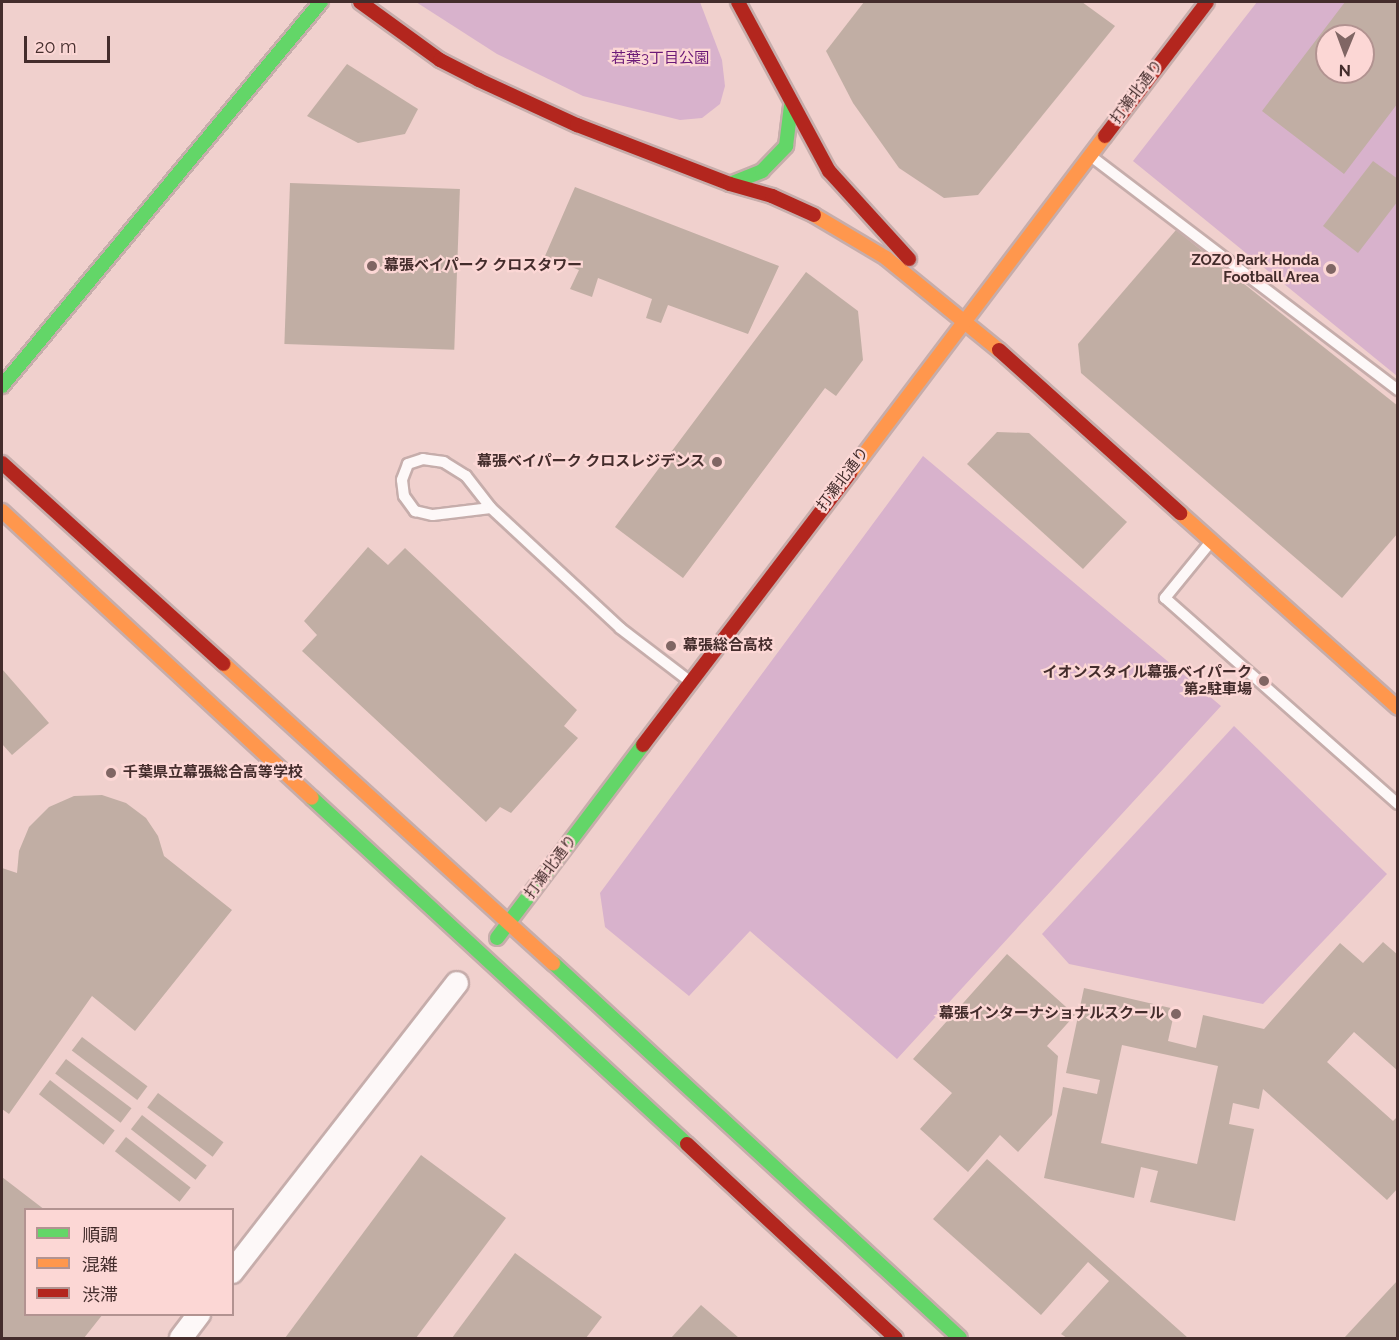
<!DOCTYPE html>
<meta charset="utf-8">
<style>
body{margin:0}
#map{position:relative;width:1399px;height:1340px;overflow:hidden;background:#f0d0cd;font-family:Raleway,"Noto Sans JP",sans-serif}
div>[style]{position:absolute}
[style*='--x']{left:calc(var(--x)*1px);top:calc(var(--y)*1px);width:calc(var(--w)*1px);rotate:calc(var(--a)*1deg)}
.green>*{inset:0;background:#d8b2cc}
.building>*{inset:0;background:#c1aea4;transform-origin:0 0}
.roads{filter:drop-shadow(2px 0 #c6adab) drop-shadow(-2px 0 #c6adab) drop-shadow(0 2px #c6adab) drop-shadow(0 -2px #c6adab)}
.lane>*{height:10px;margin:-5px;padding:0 5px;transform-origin:5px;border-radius:5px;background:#fdf8f8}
.street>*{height:22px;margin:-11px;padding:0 11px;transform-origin:11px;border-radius:11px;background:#fdf8f8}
.fast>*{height:14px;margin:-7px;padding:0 7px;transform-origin:7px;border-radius:7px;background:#63d668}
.slow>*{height:14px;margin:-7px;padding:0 7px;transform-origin:7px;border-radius:7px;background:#ff974d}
.jam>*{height:14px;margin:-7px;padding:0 7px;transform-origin:7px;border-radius:7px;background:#b3261e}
.dots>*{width:16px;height:16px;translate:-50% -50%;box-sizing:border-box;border:3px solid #fcd7d5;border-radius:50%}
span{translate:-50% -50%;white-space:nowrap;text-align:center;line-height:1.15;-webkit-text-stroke:4.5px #fcd7d5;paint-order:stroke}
.park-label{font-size:15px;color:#6b1977}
.street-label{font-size:15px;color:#442d2c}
.poi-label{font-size:15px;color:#442d2c;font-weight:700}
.right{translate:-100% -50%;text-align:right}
.left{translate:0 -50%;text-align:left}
.frame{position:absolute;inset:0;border:3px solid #442d2c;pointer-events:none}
.legend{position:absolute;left:24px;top:1208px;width:210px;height:108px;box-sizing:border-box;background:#fcd7d5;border:2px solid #b29391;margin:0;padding:8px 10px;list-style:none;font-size:18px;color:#442d2c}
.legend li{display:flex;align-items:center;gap:12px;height:30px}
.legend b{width:30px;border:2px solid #b29391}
.north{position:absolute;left:1315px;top:24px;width:60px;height:60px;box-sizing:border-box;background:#fcd7d5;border:2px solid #b29391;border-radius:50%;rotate:181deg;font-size:16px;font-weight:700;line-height:24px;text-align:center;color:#442d2c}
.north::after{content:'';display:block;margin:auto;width:21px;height:27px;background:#806664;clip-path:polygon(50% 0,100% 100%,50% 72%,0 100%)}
.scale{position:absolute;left:24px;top:36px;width:86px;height:27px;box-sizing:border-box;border:3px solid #442d2c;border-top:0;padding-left:8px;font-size:18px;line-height:21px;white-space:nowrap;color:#442d2c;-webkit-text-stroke:4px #fcd7d5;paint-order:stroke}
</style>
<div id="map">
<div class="green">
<i style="clip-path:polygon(416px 2px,700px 2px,722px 60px,725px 86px,720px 104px,702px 118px,680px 120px,583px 96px,497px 54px)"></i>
<i style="clip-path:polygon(evenodd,1257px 2px,1397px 2px,1397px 376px,1133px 161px,1257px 2px,1327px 36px,1363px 36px,1363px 72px,1327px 72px,1327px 36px)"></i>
<i style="clip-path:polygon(923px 456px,1221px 706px,897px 1059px,750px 931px,689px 996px,605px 927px,600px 893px)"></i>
<i style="clip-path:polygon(1234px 726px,1387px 874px,1263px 1004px,1069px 964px,1042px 934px)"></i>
</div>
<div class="building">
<i style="clip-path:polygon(864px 2px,1082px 2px,1115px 26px,978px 195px,944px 198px,899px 168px,853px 103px,826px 51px)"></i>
<i style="clip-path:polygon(evenodd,1345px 2px,1398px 2px,1398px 103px,1344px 174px,1262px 111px,1345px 2px,1327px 36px,1363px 36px,1363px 72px,1327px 72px,1327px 36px)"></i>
<i style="clip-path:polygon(347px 64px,418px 109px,405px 134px,358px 143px,307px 116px)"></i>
<i style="clip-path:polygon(1373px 161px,1398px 179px,1398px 201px,1358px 253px,1323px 226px)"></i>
<i style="left:290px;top:183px;width:170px;height:161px;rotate:2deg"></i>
<i style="clip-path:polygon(575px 187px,779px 266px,748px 334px,668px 305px,661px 323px,646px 318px,652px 299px,598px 278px,592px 297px,570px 289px,579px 270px,545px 256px)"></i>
<i style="clip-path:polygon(1176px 230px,1398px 406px,1398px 533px,1342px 598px,1081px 373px,1078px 344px)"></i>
<i style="clip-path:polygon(806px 272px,858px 311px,863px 360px,836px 396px,825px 388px,683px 578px,615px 527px)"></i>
<i style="clip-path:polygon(997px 432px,1029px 433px,1127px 522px,1083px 569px,967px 464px)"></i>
<i style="clip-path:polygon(368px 547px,388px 565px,405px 548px,577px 710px,564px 726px,578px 738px,511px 813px,500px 807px,486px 822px,302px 651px,317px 635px,304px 621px)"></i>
<i style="clip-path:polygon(2px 669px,49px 723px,12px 755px,2px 744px)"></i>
<i style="clip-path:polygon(102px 795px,126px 803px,146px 818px,158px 836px,164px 856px,232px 910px,135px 1031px,92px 996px,9px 1114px,2px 1109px,2px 868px,17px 873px,19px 851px,29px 827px,49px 807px,74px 796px)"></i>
<i style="clip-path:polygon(evenodd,1383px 942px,1398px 955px,1398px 1071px,1354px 1032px,1327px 1062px,1393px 1121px,1398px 1116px,1398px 1188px,1387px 1200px,1263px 1089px,1259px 1109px,1233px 1103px,1229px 1124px,1254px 1129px,1235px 1221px,1150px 1202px,1158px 1171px,1141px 1167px,1134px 1198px,1044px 1178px,1063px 1087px,1097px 1094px,1100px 1080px,1066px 1073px,1084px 988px,1175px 1009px,1168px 1041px,1196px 1048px,1203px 1015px,1264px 1029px,1340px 943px,1363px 963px,1383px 942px,1122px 1045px,1218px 1066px,1197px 1164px,1101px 1143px,1122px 1045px)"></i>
<i style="clip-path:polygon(1007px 954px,1075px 1015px,1047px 1046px,1058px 1056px,1052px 1115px,1018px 1152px,1000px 1135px,968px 1172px,920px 1129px,952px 1093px,913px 1059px)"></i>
<i style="left:82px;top:1037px;width:82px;height:17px;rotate:37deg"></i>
<i style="left:66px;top:1059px;width:82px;height:18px;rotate:37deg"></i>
<i style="left:50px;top:1080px;width:82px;height:18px;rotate:38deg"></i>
<i style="left:158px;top:1093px;width:82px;height:18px;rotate:37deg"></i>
<i style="left:142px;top:1115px;width:82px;height:18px;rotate:38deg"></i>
<i style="left:126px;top:1137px;width:82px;height:18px;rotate:38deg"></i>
<i style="clip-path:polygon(421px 1155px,506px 1218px,416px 1338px,285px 1338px)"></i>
<i style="clip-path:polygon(987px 1159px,1188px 1338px,1067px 1338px,1061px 1334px,1109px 1281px,1088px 1262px,1041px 1315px,933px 1219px)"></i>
<i style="clip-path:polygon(2px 1177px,45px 1210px,26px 1210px,26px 1314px,103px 1314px,84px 1338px,2px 1338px)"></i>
<i style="clip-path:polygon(515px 1253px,602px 1317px,586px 1338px,452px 1338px)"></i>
<i style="clip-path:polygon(1398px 1280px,1398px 1338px,1344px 1338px)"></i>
<i style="clip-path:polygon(701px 1305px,739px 1338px,671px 1338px)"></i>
</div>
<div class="roads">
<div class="lane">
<i style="--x:1092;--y:157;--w:385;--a:37.3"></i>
<i style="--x:491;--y:508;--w:41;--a:-128"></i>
<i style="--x:466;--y:476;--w:26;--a:-148"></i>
<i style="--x:444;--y:462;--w:21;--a:-172"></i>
<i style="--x:423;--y:459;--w:16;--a:162"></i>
<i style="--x:408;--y:464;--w:17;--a:111"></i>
<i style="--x:402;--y:480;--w:16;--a:83"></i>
<i style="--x:404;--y:496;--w:19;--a:54"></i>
<i style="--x:415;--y:511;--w:18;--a:13"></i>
<i style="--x:433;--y:515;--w:58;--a:-6.9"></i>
<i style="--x:491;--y:508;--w:176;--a:42.9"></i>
<i style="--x:620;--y:628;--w:86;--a:37.4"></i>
<i style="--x:1209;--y:544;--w:70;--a:129.2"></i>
<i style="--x:1165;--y:598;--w:311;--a:41.5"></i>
</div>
<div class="street">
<i style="--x:232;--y:1272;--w:366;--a:-52.1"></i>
<i style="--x:181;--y:1338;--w:30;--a:-53"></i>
</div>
<div class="fast">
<i style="--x:730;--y:184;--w:35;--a:-22"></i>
<i style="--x:762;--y:171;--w:35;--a:-46"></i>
<i style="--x:786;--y:146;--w:40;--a:-82.9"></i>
<i style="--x:2;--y:386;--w:499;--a:-50.3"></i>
<i style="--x:312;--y:798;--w:510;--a:42.7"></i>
<i style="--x:497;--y:938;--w:242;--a:-52.9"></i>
<i style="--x:553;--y:963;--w:553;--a:42.66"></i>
</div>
<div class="slow">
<i style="--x:814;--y:215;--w:84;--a:30.8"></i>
<i style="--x:886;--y:258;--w:146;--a:39.2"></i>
<i style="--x:850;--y:473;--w:423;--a:-52.9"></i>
<i style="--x:2;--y:511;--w:422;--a:42.8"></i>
<i style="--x:1180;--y:513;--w:292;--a:41.8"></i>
<i style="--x:224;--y:664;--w:445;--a:42.3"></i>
</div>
<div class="jam">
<i style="--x:360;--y:2;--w:99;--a:35.9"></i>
<i style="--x:440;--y:60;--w:44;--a:27.1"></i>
<i style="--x:479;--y:80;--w:108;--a:24.7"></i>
<i style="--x:577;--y:125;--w:164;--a:21.1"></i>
<i style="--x:730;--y:184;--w:44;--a:15.9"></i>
<i style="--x:772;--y:196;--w:46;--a:24.3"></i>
<i style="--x:738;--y:2;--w:192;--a:61.7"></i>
<i style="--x:829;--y:171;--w:119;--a:47.7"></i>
<i style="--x:1105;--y:136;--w:168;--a:-52.7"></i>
<i style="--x:999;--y:350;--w:244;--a:42"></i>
<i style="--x:2;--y:463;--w:299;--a:42.2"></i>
<i style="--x:643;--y:745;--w:342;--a:-52.7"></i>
<i style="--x:687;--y:1144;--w:285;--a:42.9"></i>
</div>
</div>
<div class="dots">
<i style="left:372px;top:266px;background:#806664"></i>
<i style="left:1331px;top:269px;background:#806664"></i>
<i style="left:717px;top:462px;background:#806664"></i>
<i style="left:671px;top:646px;background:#806664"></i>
<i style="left:1264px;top:681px;background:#806664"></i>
<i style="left:111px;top:773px;background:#806664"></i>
<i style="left:1176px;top:1014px;background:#806664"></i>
</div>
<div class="park-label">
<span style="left:660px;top:59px">若葉3丁目公園</span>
</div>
<div class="street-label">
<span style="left:1137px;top:92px;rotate:-53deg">打瀬北通り</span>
<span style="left:843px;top:479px;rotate:-53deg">打瀬北通り</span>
<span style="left:551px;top:867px;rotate:-53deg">打瀬北通り</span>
</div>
<div class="poi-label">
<span class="right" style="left:1319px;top:269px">ZOZO Park Honda<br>Football Area</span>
<span class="left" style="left:384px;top:266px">幕張ベイパーク クロスタワー</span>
<span class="right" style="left:705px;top:462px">幕張ベイパーク クロスレジデンス</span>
<span class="left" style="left:683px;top:646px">幕張総合高校</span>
<span class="right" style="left:1252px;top:681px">イオンスタイル幕張ベイパーク<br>第2駐車場</span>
<span class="left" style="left:123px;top:773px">千葉県立幕張総合高等学校</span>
<span class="right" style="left:1164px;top:1014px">幕張インターナショナルスクール</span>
</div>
<div class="frame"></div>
<ul class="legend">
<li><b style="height:8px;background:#63d668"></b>順調</li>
<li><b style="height:8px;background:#ff974d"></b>混雑</li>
<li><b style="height:8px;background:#b3261e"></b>渋滞</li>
</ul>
<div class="north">N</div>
<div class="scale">20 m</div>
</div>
